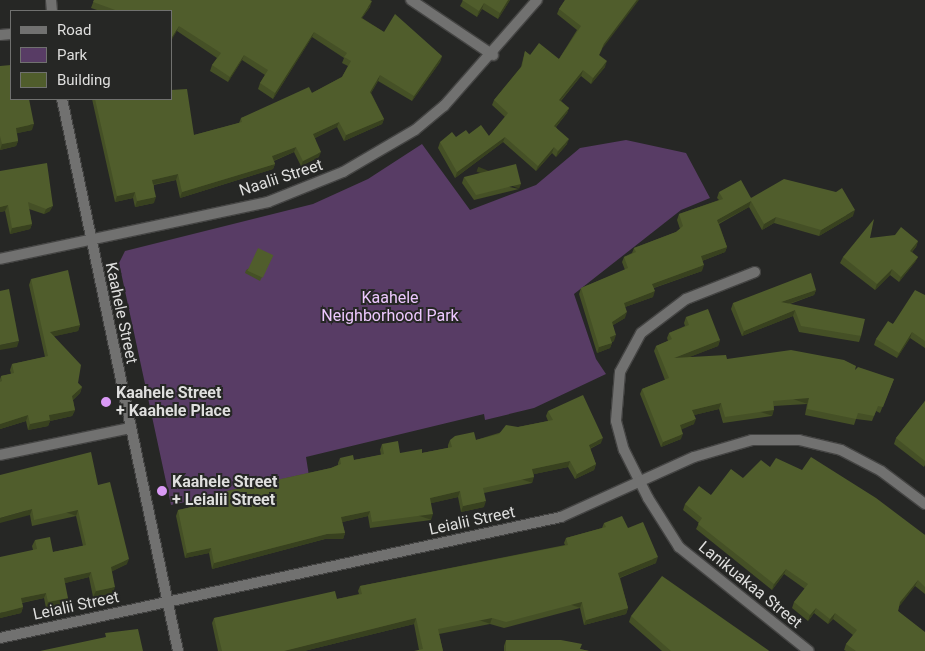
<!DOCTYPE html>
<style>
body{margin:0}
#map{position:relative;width:925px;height:651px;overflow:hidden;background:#262725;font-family:Roboto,sans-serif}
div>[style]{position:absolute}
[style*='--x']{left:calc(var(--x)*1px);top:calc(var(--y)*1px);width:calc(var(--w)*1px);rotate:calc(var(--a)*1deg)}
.green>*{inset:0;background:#583c65}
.roads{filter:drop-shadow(1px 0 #444443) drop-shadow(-1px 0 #444443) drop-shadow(0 1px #444443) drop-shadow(0 -1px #444443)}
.minor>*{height:10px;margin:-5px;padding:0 5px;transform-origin:5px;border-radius:5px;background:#717170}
.tertiary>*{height:10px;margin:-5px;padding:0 5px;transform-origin:5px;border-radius:5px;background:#717170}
.wall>*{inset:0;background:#455026}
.shaded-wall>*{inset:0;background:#38411f;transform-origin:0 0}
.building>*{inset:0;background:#505d2c;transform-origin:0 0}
.dots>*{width:14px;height:14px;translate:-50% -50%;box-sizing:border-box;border:2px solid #262725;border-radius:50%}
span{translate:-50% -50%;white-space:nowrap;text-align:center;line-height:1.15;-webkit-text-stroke:4px #262725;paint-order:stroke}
.street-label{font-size:16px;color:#dfdfde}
.park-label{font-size:16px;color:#edc8fe}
.poi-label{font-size:16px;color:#dfdfde;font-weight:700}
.left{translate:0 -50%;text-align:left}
.legend{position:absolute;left:10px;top:10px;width:162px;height:90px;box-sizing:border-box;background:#262725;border:1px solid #70716f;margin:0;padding:6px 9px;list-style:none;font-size:15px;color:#dfdfde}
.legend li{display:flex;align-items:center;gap:10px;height:25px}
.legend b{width:25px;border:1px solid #70716f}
</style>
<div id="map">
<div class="green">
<i style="clip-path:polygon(626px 140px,686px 153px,710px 198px,681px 210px,574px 294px,596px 359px,606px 374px,534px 408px,485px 420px,484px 414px,306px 457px,309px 476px,171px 505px,119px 263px,125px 251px,313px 204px,368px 179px,422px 144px,470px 210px,536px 185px,580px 148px)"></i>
</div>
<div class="roads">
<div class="minor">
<i style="--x:411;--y:0;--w:99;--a:33.9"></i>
<i style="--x:0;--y:35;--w:11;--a:-5"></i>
<i style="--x:0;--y:259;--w:274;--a:-12"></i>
<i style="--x:268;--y:202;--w:81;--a:-21.8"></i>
<i style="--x:343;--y:172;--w:83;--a:-30.3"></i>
<i style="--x:415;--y:130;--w:38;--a:-40"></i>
<i style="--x:444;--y:106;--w:141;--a:-48.7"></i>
<i style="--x:755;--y:272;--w:74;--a:158.6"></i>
<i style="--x:686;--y:299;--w:56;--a:142.9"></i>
<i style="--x:641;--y:333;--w:44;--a:118.3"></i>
<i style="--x:620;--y:372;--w:49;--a:94.7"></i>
<i style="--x:616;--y:421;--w:30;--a:75"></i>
<i style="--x:624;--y:450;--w:54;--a:63.4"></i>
<i style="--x:648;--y:498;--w:58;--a:57.7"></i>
<i style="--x:679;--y:547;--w:166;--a:38.7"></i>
<i style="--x:0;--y:455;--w:133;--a:-11.7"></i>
<i style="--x:0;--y:638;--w:574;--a:-12.17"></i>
<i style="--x:561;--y:517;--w:146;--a:-24.3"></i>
<i style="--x:694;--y:457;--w:60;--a:-16.3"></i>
<i style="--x:752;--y:440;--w:47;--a:0"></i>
<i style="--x:799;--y:440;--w:43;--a:13.4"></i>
<i style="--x:841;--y:450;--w:45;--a:27.7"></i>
<i style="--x:881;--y:471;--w:55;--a:36.9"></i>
</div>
<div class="tertiary">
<i style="--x:51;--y:0;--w:11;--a:85"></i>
<i style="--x:62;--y:99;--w:564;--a:78.13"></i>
</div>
</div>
<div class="wall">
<i style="clip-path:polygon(94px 0,370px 7px,362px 18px,384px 32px,442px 56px,440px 62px,412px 101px,378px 81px,371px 93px,384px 119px,382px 124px,344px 141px,337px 127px,315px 138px,319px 157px,301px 166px,294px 152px,274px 161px,275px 164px,273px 169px,180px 198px,176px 180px,154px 185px,154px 203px,135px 207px,133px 198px,115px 202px,92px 99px,171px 99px,194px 135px,239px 123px,241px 118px,312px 93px,342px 77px,348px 66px,342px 63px,344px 58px,312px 37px,273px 99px,258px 89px,260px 83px,265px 75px,242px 60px,228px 82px,210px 71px,212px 65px,217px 58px,177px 31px,171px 11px,100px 11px,91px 8px)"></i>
<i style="clip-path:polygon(463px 0,510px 0,498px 19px,482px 9px,477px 17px,460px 6px)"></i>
<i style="clip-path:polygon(565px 0,602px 49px,599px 55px,605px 67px,591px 84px,581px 76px,561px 101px,569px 108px,567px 113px,556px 127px,567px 144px,556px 157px,552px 153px,536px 171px,503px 142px,455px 178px,438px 148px,440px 142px,469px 134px,489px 136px,505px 117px,492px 105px,494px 100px,521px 67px,525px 51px,530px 55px,559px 59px,577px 30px,557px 14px,559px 9px)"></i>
<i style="clip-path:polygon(0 66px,32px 130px,17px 133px,18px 141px,16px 146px,0 150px)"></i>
<i style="clip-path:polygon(0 171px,50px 211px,44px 214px,29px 209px,32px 224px,30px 229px,10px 234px,5px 211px,0 212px)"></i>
<i style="clip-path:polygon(464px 177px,519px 189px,474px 200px,462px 183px)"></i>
<i style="clip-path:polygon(719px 192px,853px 216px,819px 236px,774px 223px,762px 230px,749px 207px,719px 224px,727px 247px,725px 252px,702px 261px,702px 271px,654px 288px,653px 297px,625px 307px,625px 318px,613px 325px,614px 341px,612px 342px,612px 343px,610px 348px,597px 353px,579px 294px,581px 288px,625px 270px,622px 262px,624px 257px,632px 253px,634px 248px,676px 232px,680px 229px,677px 220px,679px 214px,719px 200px,717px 198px)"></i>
<i style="clip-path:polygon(870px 238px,918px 241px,916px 247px,912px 252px,918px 257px,915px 262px,899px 282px,890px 275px,875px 290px,840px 263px,843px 257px)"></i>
<i style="clip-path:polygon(273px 255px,260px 281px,245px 273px,246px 270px)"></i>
<i style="clip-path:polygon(31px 279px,80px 325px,78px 331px,54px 336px,78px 383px,82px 387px,80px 393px,73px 400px,75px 410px,72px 416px,50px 421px,48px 426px,28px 430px,26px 421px,0 429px,0 379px,1px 376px,11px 374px,10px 370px,12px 364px,45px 357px,29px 285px)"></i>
<i style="clip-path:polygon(816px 290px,814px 295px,790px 304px,861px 336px,859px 342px,799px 332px,793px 316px,742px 336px,731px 309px,733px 303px)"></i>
<i style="clip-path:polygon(925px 295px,925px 348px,910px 338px,897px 358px,874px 345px,876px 339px)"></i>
<i style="clip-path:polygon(686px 317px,720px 340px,718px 346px,689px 357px,727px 359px,855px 370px,894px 379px,880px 413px,876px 411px,872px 421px,856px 419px,854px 425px,805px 415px,807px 404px,774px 406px,772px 416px,723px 423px,719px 409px,694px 415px,694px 424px,681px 429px,681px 439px,661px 447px,640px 394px,642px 389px,665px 380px,654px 351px,656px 346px,668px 341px,667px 338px,669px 333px,685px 326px,684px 323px)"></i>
<i style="clip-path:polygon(925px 401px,925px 465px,924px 467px,894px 444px,896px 438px)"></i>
<i style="clip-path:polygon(548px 411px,601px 443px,590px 449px,596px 464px,594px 470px,575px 479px,568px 467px,534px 474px,532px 483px,484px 493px,484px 507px,461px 512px,458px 497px,431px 503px,431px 520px,370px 528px,368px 516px,342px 522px,345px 533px,343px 539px,325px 539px,212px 569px,209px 553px,185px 558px,176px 516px,178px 510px,225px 500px,225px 496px,227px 491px,331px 468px,338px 465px,338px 463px,340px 458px,354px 460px,381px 455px,380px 450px,382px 444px,400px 453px,422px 453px,448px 448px,448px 445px,450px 440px,476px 440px,518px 427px,548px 421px,546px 416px)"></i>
<i style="clip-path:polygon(770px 467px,925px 535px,925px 594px,915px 586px,899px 606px,898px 611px,925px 651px,846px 651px,844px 650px,846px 644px,853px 635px,833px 619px,828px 624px,814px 613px,808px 621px,792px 608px,794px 602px,805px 589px,784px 574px,772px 590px,696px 529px,699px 523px,683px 510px,685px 504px,711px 495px,743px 478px)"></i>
<i style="clip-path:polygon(0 475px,98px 485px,127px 564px,112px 571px,113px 593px,93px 597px,89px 577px,65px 583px,66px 603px,46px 608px,44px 598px,22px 603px,23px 607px,21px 613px,0 618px,33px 550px,32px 546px,35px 540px,53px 552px,83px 546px,76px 516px,32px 526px,30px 515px)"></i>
<i style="clip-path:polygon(604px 523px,628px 528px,656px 563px,620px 578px,628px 608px,626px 614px,584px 625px,580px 608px,504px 628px,490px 624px,439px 634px,443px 651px,419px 650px,414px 624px,304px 651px,218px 651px,212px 623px,214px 618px,337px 599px,359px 594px,358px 591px,360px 586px,565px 545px,564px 543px,566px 538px,602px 528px)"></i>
<i style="clip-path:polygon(631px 616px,769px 651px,662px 651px,629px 622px)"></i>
<i style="clip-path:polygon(506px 640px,580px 649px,589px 651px,504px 651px,504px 646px)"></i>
</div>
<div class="shaded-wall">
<i style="clip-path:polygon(508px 0,510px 0,498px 19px,500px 13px)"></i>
<i style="clip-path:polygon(637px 0,639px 0,602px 49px,596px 60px,604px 44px)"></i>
<i style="clip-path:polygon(372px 1px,370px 7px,358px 23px,361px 18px)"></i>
<i style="clip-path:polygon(484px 3px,482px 9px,477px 17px,479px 11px)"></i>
<i style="clip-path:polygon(179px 26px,177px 31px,171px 41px,171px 39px)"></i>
<i style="clip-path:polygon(314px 32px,312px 37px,273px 99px,275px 93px)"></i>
<i style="clip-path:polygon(244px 55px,242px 60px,228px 82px,230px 77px)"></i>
<i style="clip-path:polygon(442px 56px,440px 62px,412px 101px,414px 96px)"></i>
<i style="clip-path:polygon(607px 61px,605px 67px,591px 84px,593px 78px)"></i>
<i style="clip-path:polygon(583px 70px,581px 76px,557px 105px,559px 100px)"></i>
<i style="clip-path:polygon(380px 75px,378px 81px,368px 98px,370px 92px)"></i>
<i style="clip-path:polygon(569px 108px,567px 113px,552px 131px,554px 126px)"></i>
<i style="clip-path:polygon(384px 119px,382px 124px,344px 141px,346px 135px)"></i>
<i style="clip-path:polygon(339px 122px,337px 127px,311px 140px,313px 134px)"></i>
<i style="clip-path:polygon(34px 124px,32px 130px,14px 134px,16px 128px)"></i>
<i style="clip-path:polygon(505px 137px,503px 142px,455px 178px,457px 172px)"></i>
<i style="clip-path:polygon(569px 139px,567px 144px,556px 157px,558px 151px)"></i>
<i style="clip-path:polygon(18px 141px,16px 146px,0 150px,2px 144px)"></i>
<i style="clip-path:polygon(296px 147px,294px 152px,270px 162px,272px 156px)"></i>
<i style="clip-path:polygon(554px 147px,552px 153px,536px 171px,538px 166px)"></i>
<i style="clip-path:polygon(321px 152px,319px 157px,301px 166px,303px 161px)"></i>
<i style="clip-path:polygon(275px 164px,273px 169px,180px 198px,182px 192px)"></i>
<i style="clip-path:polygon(178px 174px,176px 180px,150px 185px,152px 180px)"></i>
<i style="left:521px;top:184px;width:5px;height:46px;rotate:112deg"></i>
<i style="clip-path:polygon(135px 192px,133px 198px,115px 202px,117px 196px)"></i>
<i style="clip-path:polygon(156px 197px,154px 203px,135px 207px,137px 201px)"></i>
<i style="clip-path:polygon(751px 201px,749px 207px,715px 225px,717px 220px)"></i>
<i style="clip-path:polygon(8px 205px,5px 211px,0 212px,0 207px)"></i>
<i style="clip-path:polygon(53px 206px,50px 211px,44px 214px,46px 209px)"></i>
<i style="clip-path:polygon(855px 210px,853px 216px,819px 236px,821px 230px)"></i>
<i style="clip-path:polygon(776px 217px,774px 223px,762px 230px,764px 224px)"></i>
<i style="clip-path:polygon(32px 224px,30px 229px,10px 234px,12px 228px)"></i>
<i style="clip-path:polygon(918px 241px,916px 247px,908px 256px,910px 251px)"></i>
<i style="clip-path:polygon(727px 247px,725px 252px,699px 262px,701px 256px)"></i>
<i style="clip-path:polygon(918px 257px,915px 262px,899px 282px,901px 277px)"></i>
<i style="clip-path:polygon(704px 265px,702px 271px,650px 289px,652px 284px)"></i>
<i style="clip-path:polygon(892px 269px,890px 275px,875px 290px,877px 284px)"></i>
<i style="clip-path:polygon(816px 290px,814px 295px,779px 307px,781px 302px)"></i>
<i style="clip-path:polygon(655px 291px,653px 297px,622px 308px,624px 303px)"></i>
<i style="clip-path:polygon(795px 310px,793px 316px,742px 336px,744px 331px)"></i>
<i style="clip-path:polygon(627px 312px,625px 318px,610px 327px,612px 322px)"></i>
<i style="clip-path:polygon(80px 325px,78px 331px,47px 338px,50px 332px)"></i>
<i style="clip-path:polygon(912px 332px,910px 338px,897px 358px,899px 353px)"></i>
<i style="clip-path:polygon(616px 335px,614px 341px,608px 343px,610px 337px)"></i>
<i style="clip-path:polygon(720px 340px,718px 346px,672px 364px,674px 358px)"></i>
<i style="clip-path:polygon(19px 341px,17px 347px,0 350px,0 345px)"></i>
<i style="clip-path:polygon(612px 343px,610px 348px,597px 353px,599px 347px)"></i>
<i style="clip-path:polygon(82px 387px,80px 393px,70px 402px,72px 396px)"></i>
<i style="left:809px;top:398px;width:6px;height:36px;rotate:108deg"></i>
<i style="clip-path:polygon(721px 403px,719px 409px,690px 416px,692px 410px)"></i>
<i style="clip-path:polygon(75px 410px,72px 416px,50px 421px,48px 426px,28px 430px,30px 424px,49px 415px)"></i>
<i style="left:774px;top:410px;width:6px;height:49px;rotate:108deg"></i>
<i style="clip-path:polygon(28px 415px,26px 421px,0 429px,0 424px)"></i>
<i style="clip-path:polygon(696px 419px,694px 424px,678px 431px,680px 425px)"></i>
<i style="clip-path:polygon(683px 434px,681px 439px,661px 447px,663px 442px)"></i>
<i style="clip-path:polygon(603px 438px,601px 443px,586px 450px,589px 445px)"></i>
<i style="clip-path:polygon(570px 461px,568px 467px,530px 475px,532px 469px)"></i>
<i style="clip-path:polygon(596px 464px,594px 470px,575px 479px,577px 474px)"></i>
<i style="left:534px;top:477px;width:6px;height:52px;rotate:108deg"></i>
<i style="clip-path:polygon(460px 491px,458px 497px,428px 504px,430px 498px)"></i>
<i style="clip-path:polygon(486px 501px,484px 507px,461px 512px,463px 506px)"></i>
<i style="clip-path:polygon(32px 509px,30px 515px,0 523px,0 518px)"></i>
<i style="left:78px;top:510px;width:6px;height:45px;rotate:108deg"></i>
<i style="clip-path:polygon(370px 511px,368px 516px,339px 523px,341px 517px)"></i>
<i style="left:433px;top:514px;width:6px;height:62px;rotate:108deg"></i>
<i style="clip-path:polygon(345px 533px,343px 539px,325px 539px,212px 569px,214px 563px,327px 534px)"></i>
<i style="clip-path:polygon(211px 548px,209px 553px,185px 558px,187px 553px)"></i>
<i style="clip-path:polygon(658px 557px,656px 563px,616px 579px,618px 573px)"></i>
<i style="clip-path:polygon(129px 559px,127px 564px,109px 573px,111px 567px)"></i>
<i style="clip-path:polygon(786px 569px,784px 574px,772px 590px,774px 584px)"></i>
<i style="clip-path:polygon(91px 572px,89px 577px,62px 584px,64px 578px)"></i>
<i style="clip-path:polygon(918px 580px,915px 586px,898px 608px,900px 602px)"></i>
<i style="clip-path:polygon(115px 587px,113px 593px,93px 597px,96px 591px)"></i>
<i style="clip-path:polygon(46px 593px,44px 598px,19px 603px,21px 598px)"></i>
<i style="clip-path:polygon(68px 598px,66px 603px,46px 608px,48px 602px)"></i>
<i style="left:582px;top:602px;width:6px;height:79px;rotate:108deg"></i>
<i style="clip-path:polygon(23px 607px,21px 613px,0 618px,0 613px)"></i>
<i style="clip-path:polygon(628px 608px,626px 614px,584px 625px,586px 620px)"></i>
<i style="clip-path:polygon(816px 608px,814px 613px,808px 621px,810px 615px)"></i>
<i style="clip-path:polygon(835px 613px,833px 619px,828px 624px,830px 619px)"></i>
<i style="clip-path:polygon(416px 618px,414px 624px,304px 651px,283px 651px)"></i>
<i style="left:492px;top:618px;width:6px;height:55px;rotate:108deg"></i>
</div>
<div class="building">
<i style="clip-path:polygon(94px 0,370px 0,372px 1px,361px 18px,384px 32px,395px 14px,442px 56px,414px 96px,380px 75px,370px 92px,384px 119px,346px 135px,339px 122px,313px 134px,321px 152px,303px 161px,296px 147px,272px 156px,275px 164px,182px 192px,178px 174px,152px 180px,156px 197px,137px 201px,135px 192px,117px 196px,95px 99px,171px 99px,171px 90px,187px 89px,194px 135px,242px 122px,241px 118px,309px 87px,312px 93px,342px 77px,351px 61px,344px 57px,347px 53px,314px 32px,275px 93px,260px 83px,268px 70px,244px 55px,230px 77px,212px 65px,221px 53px,179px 26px,171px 39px,171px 11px,118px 11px,93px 2px)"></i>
<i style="clip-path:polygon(462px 0,508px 0,500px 13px,484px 3px,479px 11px)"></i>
<i style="clip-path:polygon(565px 0,637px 0,604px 44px,599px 55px,607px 61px,593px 78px,583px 70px,559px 100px,569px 108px,554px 126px,569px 139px,558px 151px,554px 147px,538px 166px,505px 137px,457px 172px,440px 142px,452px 132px,456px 137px,466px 130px,469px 134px,481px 125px,489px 136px,508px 113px,494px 100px,522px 66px,525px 51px,530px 55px,539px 43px,559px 59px,581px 26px,559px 9px)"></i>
<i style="clip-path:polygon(11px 65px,11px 99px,29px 99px,34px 124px,16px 128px,18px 141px,2px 144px,0 136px,0 66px)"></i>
<i style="clip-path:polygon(47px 163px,53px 206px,46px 209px,28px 202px,32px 224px,12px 228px,8px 205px,0 207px,0 171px)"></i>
<i style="clip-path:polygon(516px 164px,521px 184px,476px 195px,464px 177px)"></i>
<i style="clip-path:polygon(784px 179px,836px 192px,842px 188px,855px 210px,821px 230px,776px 217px,764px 224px,751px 201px,717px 220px,727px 247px,701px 256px,704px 265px,652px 284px,655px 291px,624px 303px,627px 312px,612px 322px,616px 335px,610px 337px,612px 343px,599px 347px,581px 288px,628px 268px,624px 257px,636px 252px,634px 248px,676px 232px,683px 226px,679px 214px,723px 199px,719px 192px,741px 180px,751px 198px)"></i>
<i style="clip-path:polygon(874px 219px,870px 238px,895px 235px,901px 227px,918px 241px,910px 251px,918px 257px,901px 277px,892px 269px,877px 284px,843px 257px)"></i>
<i style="left:258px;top:248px;width:17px;height:25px;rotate:25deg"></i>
<i style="clip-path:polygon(68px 270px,80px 325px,50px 332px,81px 365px,78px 383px,82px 387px,72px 396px,75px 410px,49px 415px,50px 420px,30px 424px,28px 415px,0 424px,0 382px,2px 381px,1px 376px,14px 373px,12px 364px,48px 356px,31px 279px)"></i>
<i style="clip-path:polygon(811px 273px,816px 290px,781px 302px,865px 319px,861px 336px,801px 326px,795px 310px,744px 331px,733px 303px)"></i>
<i style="clip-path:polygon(9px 289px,19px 341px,0 345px,0 291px)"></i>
<i style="clip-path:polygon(915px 290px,925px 295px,925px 341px,912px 332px,899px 353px,876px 339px,888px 321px,893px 324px)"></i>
<i style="clip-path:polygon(708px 309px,720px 340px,674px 358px,726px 355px,727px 359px,791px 350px,844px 360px,856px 366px,855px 370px,858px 367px,894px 379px,883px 407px,878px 406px,874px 416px,858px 413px,856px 419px,807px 409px,809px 398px,773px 401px,774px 410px,725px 417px,721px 403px,692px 410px,696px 419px,680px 425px,683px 434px,663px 442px,642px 389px,669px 378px,656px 346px,672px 339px,669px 333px,689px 325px,686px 317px)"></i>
<i style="clip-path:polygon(583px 395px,603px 438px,589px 445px,596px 464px,577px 474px,570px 461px,532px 469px,534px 477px,483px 488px,486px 501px,463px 506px,460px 491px,430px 498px,433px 514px,372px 522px,370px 511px,341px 517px,345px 533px,327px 534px,214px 563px,211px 548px,187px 553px,178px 510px,228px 499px,227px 491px,331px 468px,341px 464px,340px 458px,353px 455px,354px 460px,384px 454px,382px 444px,398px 441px,400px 453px,422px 449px,422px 453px,452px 447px,450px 440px,455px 436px,474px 432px,476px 440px,499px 434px,506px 425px,518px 427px,553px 420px,548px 411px)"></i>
<i style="clip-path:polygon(925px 401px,925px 461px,896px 438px)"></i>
<i style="clip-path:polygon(91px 452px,98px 485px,110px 482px,129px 559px,111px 567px,115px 587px,96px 591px,91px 572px,64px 578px,68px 598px,48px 602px,46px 593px,21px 598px,23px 607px,0 613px,0 557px,37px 549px,35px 540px,50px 537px,53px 552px,86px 545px,78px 510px,34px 520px,32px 509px,0 518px,0 475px)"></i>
<i style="clip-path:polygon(811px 457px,876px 498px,925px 535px,925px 587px,918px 580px,900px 602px,898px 611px,925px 632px,925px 651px,856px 651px,846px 644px,857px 630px,835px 613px,830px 619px,816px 608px,810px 615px,794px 602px,808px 584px,786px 569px,774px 584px,698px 524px,702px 518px,685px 504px,699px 486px,711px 495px,731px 469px,743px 478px,761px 460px,770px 467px,776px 458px,802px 470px)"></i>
<i style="clip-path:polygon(622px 516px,628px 528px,643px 522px,658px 557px,618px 573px,628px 608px,586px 620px,582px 602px,506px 622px,492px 618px,438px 629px,443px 651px,414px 651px,423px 649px,416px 618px,284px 651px,222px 651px,214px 618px,335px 591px,337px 599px,362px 594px,360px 586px,568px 545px,566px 538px,606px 527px,604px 523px)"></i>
<i style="clip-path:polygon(662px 576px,768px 650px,769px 651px,671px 651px,631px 616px)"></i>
<i style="clip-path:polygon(138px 629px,143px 651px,40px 651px,106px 637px,105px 633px)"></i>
<i style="clip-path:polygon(506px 640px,561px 640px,582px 644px,580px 649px,589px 651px,506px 651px)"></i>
</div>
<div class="dots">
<i style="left:106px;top:402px;background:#da9af6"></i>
<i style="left:162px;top:491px;background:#da9af6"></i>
</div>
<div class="street-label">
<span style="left:281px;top:178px;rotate:-18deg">Naalii Street</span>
<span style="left:121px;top:313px;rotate:78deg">Kaahele Street</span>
<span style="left:472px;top:521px;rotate:-12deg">Leialii Street</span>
<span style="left:750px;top:585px;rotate:39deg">Lanikuakaa Street</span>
<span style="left:76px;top:606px;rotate:-12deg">Leialii Street</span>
</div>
<div class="park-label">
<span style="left:390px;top:307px">Kaahele<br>Neighborhood Park</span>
</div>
<div class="poi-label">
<span class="left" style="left:116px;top:402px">Kaahele Street<br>+ Kaahele Place</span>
<span class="left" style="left:172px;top:491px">Kaahele Street<br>+ Leialii Street</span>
</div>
<ul class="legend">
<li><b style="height:6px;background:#717170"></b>Road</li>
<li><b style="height:14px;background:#583c65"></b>Park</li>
<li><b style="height:14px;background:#505d2c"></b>Building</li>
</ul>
</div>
